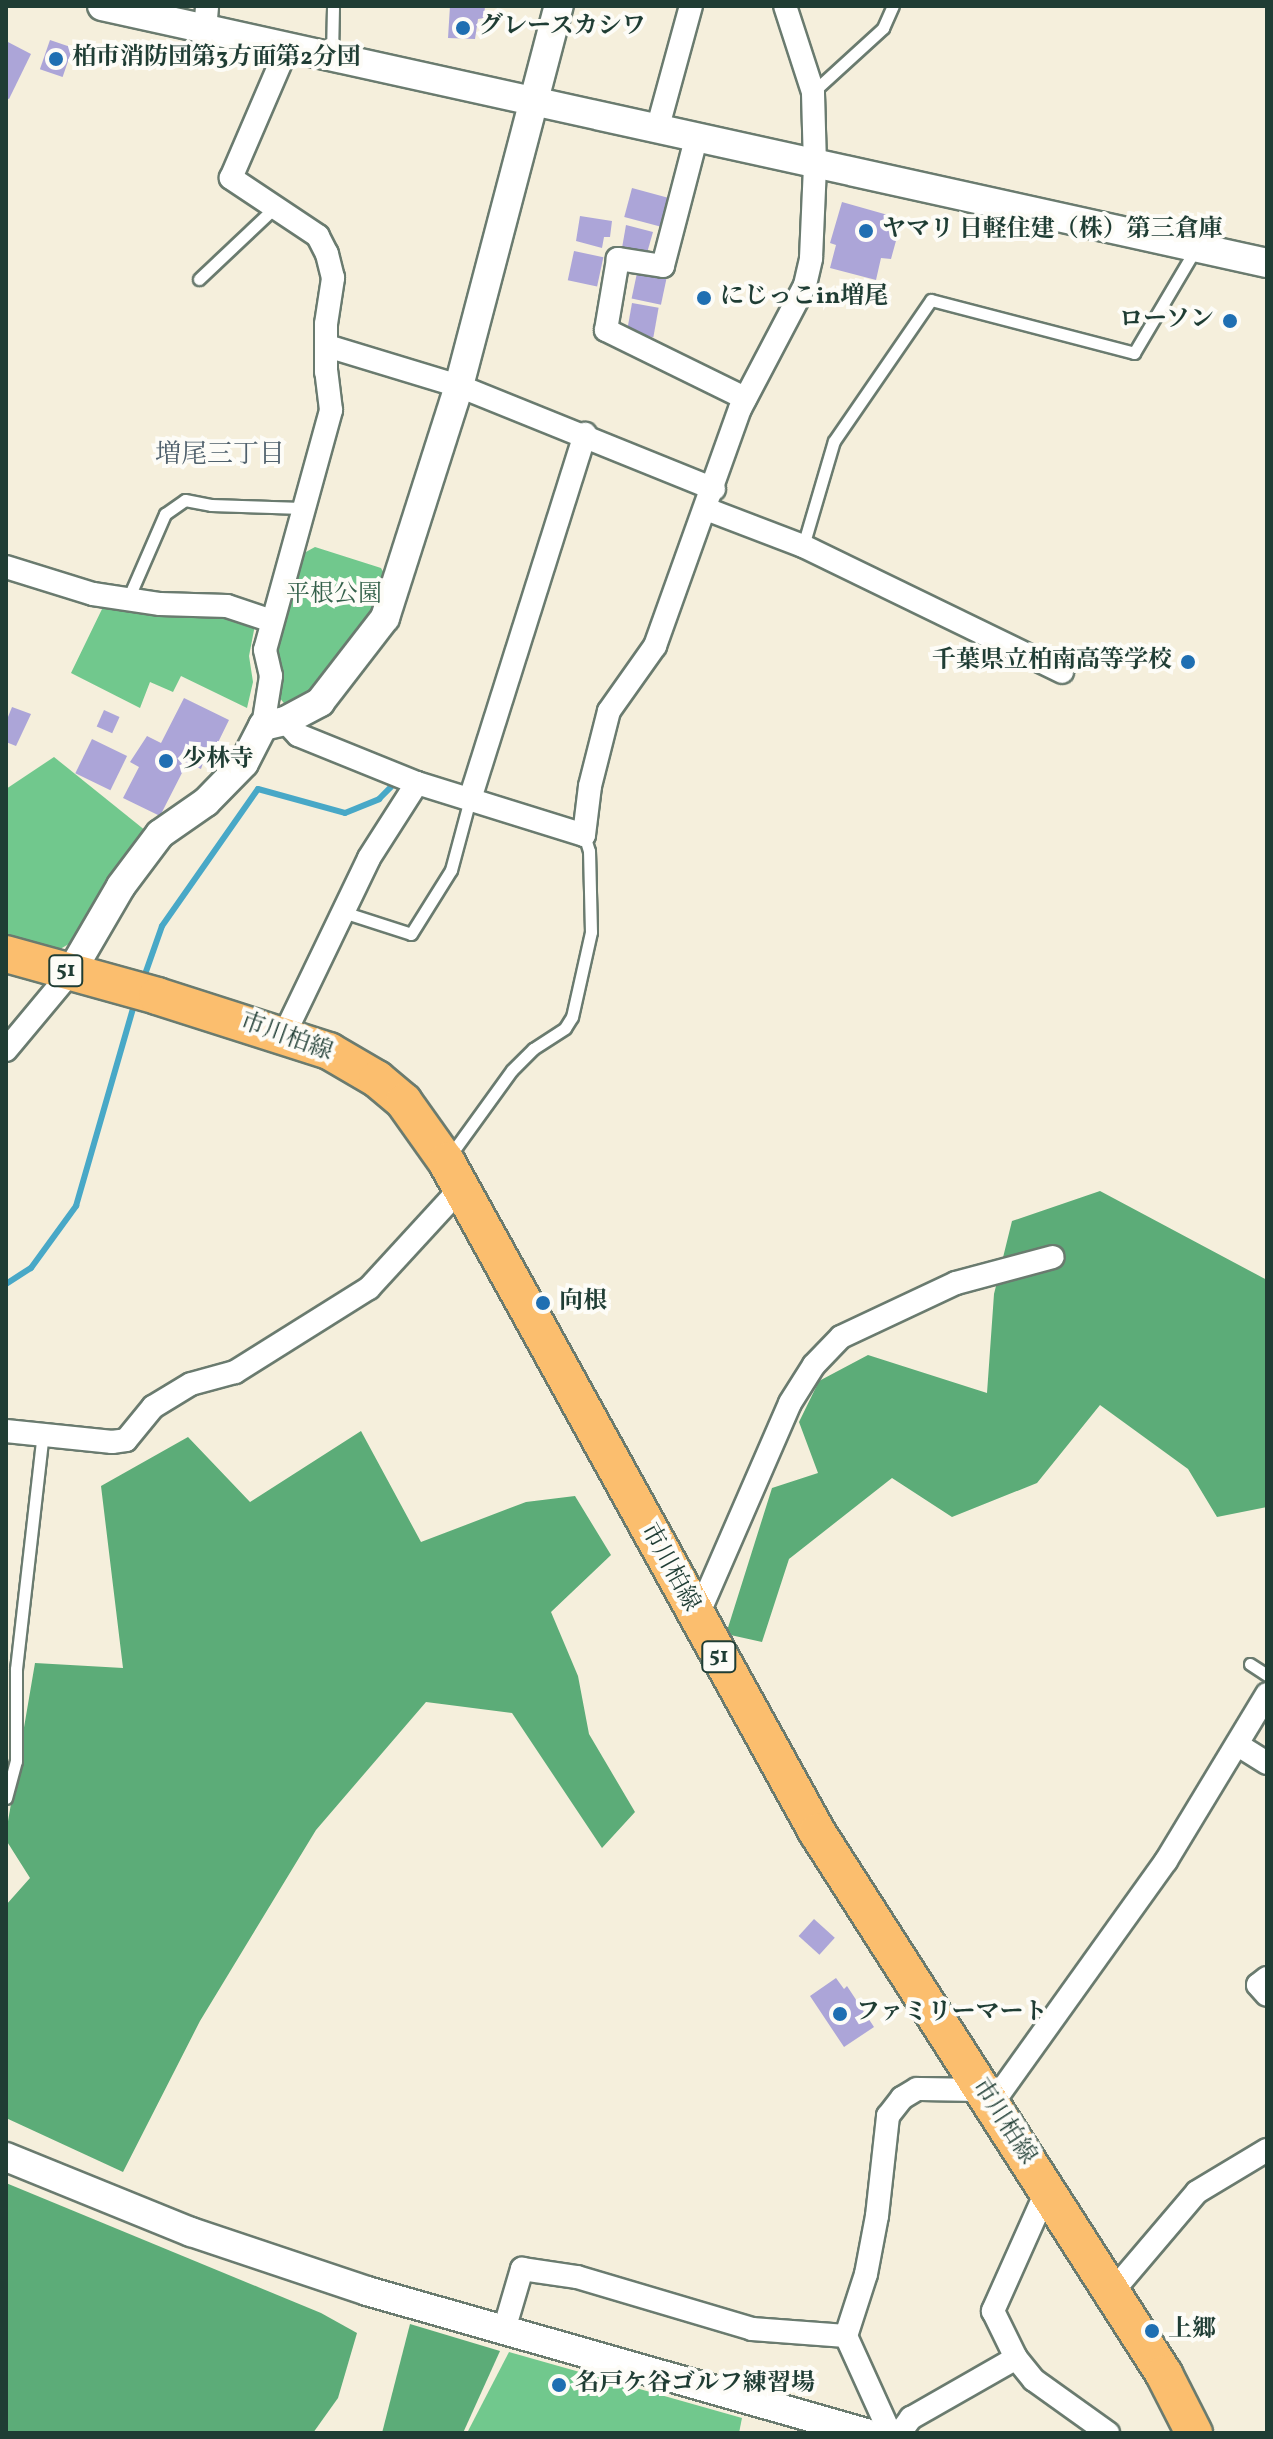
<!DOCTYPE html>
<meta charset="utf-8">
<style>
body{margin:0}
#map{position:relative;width:1273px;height:2439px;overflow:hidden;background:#f5efdc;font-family:Vollkorn,"Noto Serif JP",serif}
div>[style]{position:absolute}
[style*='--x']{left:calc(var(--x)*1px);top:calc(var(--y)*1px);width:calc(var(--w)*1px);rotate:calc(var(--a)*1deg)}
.green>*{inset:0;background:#71c88d}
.forest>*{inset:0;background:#5cac78}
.stream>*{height:6px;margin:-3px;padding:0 3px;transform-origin:3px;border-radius:3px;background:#48a8c7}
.building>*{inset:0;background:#aca5d8;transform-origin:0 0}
.roads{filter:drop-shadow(2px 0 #6a7b6f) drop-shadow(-2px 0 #6a7b6f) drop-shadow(0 2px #6a7b6f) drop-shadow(0 -2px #6a7b6f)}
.service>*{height:11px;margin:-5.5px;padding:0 5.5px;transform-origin:5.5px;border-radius:5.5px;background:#fff}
.minor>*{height:22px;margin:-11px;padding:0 11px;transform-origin:11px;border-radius:11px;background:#fff}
.tertiary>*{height:28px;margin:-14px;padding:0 14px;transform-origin:14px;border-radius:14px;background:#fff}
.primary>*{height:36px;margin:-18px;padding:0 18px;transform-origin:18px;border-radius:18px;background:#fbbe6e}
.dots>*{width:22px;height:22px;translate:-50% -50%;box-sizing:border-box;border:4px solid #fdfcf7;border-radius:50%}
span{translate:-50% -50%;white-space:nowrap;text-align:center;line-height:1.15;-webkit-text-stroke:8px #fdfcf7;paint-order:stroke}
.shield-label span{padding:2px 6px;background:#fdfcf7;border:2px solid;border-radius:6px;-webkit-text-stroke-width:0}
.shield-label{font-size:22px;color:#1f3d34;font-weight:700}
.poi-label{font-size:24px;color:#1f3d34;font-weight:700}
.left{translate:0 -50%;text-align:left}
.right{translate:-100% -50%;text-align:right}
.park-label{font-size:24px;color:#34604a}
.street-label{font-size:24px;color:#1f3d34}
.neighbourhood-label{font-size:26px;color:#50616d}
.frame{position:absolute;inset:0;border:8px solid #1f3d34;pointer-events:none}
</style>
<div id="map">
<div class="green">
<i style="clip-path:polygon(315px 547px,381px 568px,386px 577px,368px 617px,312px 692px,287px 707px,279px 697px,280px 674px,274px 648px,304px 553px)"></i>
<i style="clip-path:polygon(103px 607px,167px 614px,226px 615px,255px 625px,249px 656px,253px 682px,247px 708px,181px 676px,173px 692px,150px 682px,140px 708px,71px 673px)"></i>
<i style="clip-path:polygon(54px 757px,146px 831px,76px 940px,53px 953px,6px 937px,6px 789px)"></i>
<i style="clip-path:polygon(509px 2352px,742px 2418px,739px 2433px,467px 2433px)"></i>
</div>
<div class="forest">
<i style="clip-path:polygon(1100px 1191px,1267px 1280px,1267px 1507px,1217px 1517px,1188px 1469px,1100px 1405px,1037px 1483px,952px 1517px,892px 1478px,789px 1559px,762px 1642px,726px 1634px,772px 1488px,818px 1473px,799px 1422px,819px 1381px,868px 1355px,987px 1393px,994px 1294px,1012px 1221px)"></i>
<i style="clip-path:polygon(361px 1431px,421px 1542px,526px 1502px,575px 1496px,611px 1555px,551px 1612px,578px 1676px,589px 1734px,635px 1812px,602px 1848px,512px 1713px,426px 1702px,316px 1830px,200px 2021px,123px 2172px,6px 2118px,6px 1905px,30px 1878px,6px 1840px,6px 1833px,35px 1663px,123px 1668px,101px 1486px,188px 1437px,250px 1502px)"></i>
<i style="clip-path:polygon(6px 2183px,321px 2313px,357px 2333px,338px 2398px,313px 2433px,6px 2433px)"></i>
<i style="clip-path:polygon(410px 2324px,500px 2351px,463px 2433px,382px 2433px)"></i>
</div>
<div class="stream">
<i style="--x:143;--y:980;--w:57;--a:-70.6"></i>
<i style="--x:162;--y:926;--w:167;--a:-55"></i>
<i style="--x:258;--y:789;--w:90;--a:15.4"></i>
<i style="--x:345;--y:813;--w:37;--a:-22"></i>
<i style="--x:379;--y:799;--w:17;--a:-45"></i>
<i style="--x:6;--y:1284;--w:30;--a:-33"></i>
<i style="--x:31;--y:1268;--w:77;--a:-54"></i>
<i style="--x:76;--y:1206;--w:212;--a:-73.9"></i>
</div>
<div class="building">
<i style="clip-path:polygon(450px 6px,485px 6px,484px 18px,478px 19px,475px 39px,448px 38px)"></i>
<i style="left:50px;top:40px;width:24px;height:31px;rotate:19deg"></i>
<i style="clip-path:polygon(6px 41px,31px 54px,9px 99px,6px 98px)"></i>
<i style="left:632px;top:188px;width:43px;height:30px;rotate:15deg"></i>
<i style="clip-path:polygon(842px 202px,902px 219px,891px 259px,881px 258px,876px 280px,830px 268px,836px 245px,830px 243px)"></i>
<i style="clip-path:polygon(580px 216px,612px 221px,610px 237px,604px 237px,602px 248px,576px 241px)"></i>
<i style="clip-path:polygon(626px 225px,653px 232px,647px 253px,622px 248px)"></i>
<i style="left:574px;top:251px;width:30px;height:30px;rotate:12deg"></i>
<i style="left:637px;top:273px;width:30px;height:26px;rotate:12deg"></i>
<i style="left:632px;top:303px;width:27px;height:30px;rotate:10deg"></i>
<i style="clip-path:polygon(184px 698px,229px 720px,207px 765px,203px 763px,201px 769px,183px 761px,181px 766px,185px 767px,160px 816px,123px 798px,139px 767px,130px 762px,147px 736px,161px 743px)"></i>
<i style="clip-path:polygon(12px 707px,31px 714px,16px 746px,6px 742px,6px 722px)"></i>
<i style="left:104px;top:710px;width:17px;height:18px;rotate:24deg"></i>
<i style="left:92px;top:739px;width:39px;height:38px;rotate:26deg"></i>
<i style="left:814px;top:1919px;width:28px;height:23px;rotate:42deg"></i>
<i style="clip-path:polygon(836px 1978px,844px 1989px,847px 1986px,874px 2027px,844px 2047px,810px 1996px)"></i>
</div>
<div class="roads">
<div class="service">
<i style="--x:332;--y:55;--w:49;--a:-88.8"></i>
<i style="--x:813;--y:92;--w:95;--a:-42.4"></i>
<i style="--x:883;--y:28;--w:24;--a:-66"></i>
<i style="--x:199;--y:279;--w:103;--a:-43.4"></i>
<i style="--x:803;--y:546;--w:109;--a:-73.6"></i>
<i style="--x:834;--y:441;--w:171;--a:-55.5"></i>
<i style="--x:931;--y:300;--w:210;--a:14.6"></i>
<i style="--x:1134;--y:353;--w:122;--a:-59.4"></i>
<i style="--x:128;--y:599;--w:93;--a:-66.5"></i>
<i style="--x:165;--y:514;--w:24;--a:-35"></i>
<i style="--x:185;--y:500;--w:26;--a:11"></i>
<i style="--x:211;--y:505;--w:91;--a:1.9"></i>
<i style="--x:343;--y:912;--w:71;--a:17.9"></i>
<i style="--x:411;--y:934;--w:75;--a:-58"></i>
<i style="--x:451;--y:870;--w:73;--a:-75"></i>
<i style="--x:449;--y:1157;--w:107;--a:-54.1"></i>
<i style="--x:512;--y:1070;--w:30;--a:-45"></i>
<i style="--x:533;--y:1049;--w:38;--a:-33"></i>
<i style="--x:565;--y:1028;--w:13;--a:-58"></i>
<i style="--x:572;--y:1017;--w:87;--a:-77.4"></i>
<i style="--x:591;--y:932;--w:81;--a:-91.4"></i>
<i style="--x:589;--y:851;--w:17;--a:-107"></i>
<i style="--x:1250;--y:1664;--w:20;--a:33"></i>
<i style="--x:6;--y:1798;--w:38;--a:-75"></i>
<i style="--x:16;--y:1761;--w:92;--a:-90"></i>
<i style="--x:16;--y:1669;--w:238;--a:-83.5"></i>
</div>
<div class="minor">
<i style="--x:205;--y:30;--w:24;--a:-85"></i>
<i style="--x:657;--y:130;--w:129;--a:-74.7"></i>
<i style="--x:696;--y:139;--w:131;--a:104.6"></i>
<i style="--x:663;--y:266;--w:46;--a:-171.2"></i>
<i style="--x:618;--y:259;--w:72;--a:99.6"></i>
<i style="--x:606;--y:330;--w:155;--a:26.1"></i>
<i style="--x:327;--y:346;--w:138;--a:16.9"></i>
<i style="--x:459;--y:386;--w:275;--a:22"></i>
<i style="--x:706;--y:509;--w:104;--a:20.9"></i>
<i style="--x:803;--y:546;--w:288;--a:25.9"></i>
<i style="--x:6;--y:567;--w:91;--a:17.2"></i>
<i style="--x:93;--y:594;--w:68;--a:8.5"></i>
<i style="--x:160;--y:604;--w:67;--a:1.7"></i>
<i style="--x:227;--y:606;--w:47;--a:18.4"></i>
<i style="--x:285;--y:721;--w:19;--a:47"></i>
<i style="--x:298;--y:735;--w:128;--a:22"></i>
<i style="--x:417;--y:783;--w:175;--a:17.3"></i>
<i style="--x:584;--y:835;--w:49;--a:-83"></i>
<i style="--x:590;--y:786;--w:77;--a:-75.8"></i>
<i style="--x:609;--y:711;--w:80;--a:-54.7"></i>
<i style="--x:655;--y:646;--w:252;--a:-70.3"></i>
<i style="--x:740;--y:409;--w:140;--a:-62.3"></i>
<i style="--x:805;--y:285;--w:28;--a:-77"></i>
<i style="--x:811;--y:258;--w:93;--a:-87.5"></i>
<i style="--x:815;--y:165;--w:73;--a:-91.6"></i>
<i style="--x:813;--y:92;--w:90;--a:-108"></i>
<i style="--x:263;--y:726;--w:51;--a:-80.9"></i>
<i style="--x:271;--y:676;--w:27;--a:-103"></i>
<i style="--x:265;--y:650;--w:249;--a:-74.6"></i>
<i style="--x:331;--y:410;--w:38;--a:-97"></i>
<i style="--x:326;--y:372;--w:48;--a:-90"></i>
<i style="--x:326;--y:324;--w:47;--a:-81.3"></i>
<i style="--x:333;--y:278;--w:25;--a:-104"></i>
<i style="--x:327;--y:254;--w:20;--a:-117"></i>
<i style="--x:318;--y:236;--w:105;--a:-146.3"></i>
<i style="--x:231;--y:178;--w:139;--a:-66.7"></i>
<i style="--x:470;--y:799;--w:383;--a:-72.5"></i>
<i style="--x:284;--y:1035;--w:196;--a:-64.3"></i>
<i style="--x:369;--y:858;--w:89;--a:-57.4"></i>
<i style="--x:6;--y:1050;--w:102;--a:-50.2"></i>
<i style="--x:6;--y:1431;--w:107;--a:5.9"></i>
<i style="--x:112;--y:1442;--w:14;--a:-8"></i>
<i style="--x:126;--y:1440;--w:43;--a:-50.7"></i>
<i style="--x:153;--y:1407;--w:44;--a:-31.2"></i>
<i style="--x:191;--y:1384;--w:46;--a:-15.3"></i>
<i style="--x:235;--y:1372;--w:158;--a:-32.1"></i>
<i style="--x:369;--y:1288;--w:136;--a:-47.4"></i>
<i style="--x:697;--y:1617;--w:233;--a:-66.5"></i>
<i style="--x:790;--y:1403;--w:45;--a:-57.7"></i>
<i style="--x:814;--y:1365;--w:39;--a:-46"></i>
<i style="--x:841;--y:1337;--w:127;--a:-25.2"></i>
<i style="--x:956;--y:1283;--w:100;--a:-15"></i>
<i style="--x:1238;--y:1745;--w:34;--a:32"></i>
<i style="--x:1267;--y:1978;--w:11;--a:142"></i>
<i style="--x:1258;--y:1985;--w:13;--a:48"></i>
<i style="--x:992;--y:2104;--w:299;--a:-54.4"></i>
<i style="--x:1166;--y:1861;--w:195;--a:-58.8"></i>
<i style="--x:1047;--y:2190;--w:133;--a:114.1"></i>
<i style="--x:993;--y:2311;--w:52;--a:63.9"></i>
<i style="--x:1016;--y:2358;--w:28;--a:51"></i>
<i style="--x:1034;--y:2380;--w:91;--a:35.6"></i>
<i style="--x:1112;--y:2292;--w:131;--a:-49.6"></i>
<i style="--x:1197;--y:2192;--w:82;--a:-31"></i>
<i style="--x:504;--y:2330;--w:64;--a:-73.6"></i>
<i style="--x:522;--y:2269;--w:56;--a:8.3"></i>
<i style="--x:577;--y:2277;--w:183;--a:16.5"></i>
<i style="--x:752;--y:2329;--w:94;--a:4.3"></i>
<i style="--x:890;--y:2433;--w:107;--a:-114.4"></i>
<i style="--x:846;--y:2336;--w:65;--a:-72.1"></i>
<i style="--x:866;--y:2274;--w:59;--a:-79.3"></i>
<i style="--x:877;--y:2216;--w:101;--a:-83.7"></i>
<i style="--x:888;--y:2116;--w:23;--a:-52"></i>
<i style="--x:902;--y:2098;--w:17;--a:-31"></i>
<i style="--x:917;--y:2089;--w:66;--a:0.9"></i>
<i style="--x:900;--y:2433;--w:19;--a:-54"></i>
<i style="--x:911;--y:2418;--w:121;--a:-29.7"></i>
</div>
<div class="tertiary">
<i style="--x:102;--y:6;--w:1193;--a:12.44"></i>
<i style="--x:71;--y:972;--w:99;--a:-59.8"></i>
<i style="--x:121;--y:886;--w:65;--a:-53.1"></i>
<i style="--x:160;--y:834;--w:56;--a:-34.8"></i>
<i style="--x:206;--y:802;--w:54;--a:-45.7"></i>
<i style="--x:244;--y:763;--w:42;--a:-62.8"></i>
<i style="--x:263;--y:726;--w:23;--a:-13"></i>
<i style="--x:285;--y:721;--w:40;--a:-28"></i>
<i style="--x:320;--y:702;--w:106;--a:-52.3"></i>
<i style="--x:385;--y:618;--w:244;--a:-72.3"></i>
<i style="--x:459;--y:386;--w:393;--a:-75.3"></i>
<i style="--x:6;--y:2157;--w:200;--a:22.1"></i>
<i style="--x:191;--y:2232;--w:186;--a:18.5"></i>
<i style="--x:367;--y:2291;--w:519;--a:15.88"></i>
</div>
<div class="primary">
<i style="--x:6;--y:954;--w:157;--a:15.5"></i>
<i style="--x:157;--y:996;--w:181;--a:17.7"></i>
<i style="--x:329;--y:1051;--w:56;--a:30.3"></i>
<i style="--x:377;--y:1079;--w:35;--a:40"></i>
<i style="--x:404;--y:1102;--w:72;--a:54.6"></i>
<i style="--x:446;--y:1161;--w:767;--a:61.06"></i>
<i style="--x:817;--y:1832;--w:644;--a:57.37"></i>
<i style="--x:1164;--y:2374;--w:66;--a:63"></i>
</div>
</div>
<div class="dots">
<i style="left:463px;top:28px;background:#1f6fb2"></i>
<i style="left:56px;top:59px;background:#1f6fb2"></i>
<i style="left:866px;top:231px;background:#1f6fb2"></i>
<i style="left:704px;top:298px;background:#1f6fb2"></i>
<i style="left:1230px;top:321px;background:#1f6fb2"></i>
<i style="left:1188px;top:662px;background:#1f6fb2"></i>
<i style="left:166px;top:761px;background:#1f6fb2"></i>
<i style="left:543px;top:1303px;background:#1f6fb2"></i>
<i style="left:840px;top:2014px;background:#1f6fb2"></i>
<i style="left:1152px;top:2331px;background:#1f6fb2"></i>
<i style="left:559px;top:2385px;background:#1f6fb2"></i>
</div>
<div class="shield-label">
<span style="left:66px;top:971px">51</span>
<span style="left:719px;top:1657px">51</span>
</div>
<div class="poi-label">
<span class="left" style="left:479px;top:28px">グレースカシワ</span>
<span class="left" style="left:72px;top:59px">柏市消防団第3方面第2分団</span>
<span class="left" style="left:882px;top:231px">ヤマリ 日軽住建（株）第三倉庫</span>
<span class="left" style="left:720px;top:298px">にじっこin増尾</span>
<span class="right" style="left:1214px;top:321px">ローソン</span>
<span class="right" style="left:1172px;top:662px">千葉県立柏南高等学校</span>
<span class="left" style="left:182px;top:761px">少林寺</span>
<span class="left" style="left:559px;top:1303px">向根</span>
<span class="left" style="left:856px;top:2014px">ファミリーマート</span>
<span class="left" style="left:1168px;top:2331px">上郷</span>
<span class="left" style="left:575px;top:2385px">名戸ケ谷ゴルフ練習場</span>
</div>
<div class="park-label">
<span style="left:334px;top:596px">平根公園</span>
</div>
<div class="street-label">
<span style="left:286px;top:1038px;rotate:20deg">市川柏線</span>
<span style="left:669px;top:1568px;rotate:61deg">市川柏線</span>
<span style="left:1003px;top:2122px;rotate:57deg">市川柏線</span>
</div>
<div class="neighbourhood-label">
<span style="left:220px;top:456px">増尾三丁目</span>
</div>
<div class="frame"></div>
</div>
